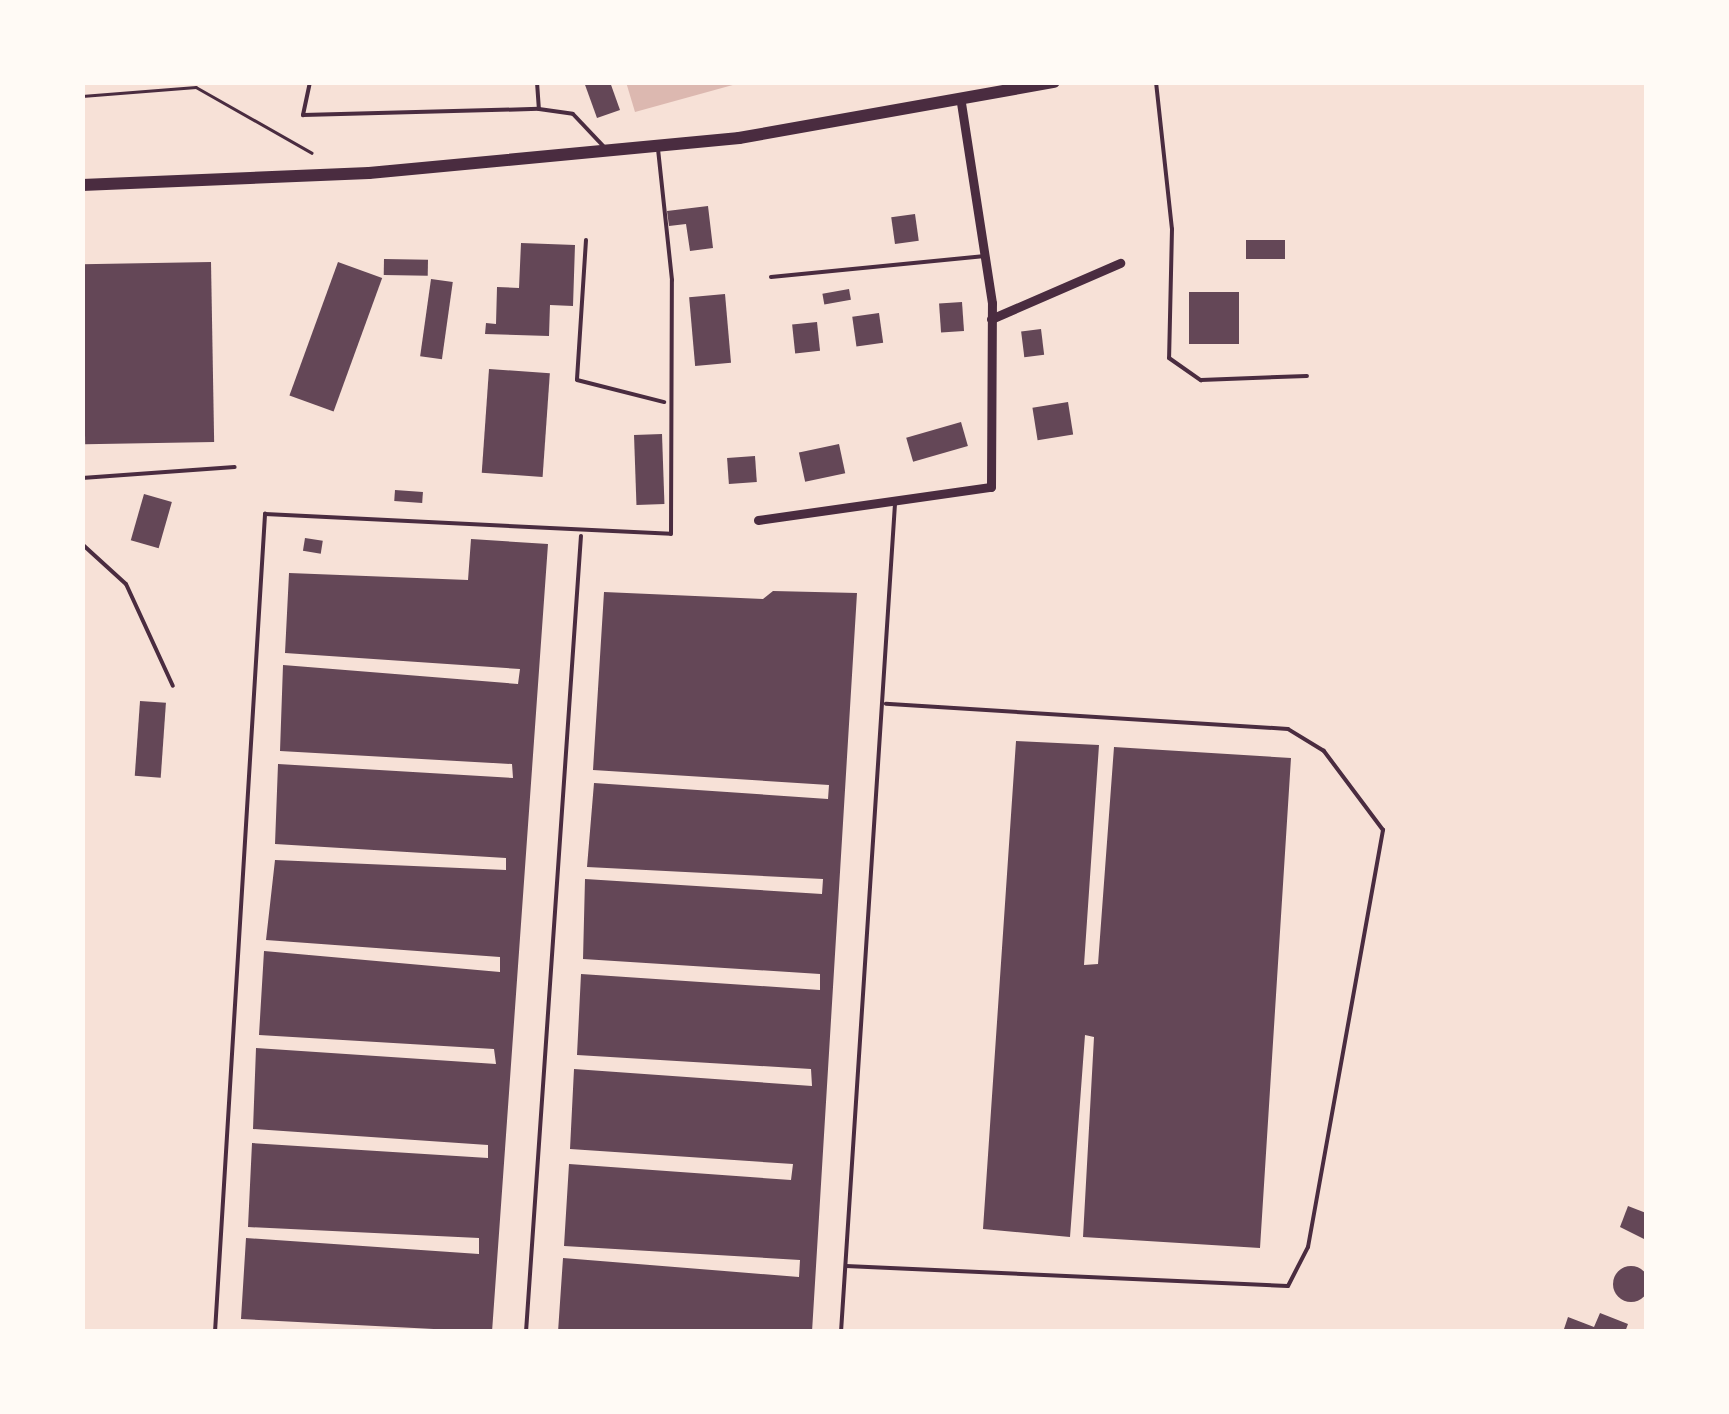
<!DOCTYPE html>
<style>
body{margin:0}
#map{position:relative;width:1729px;height:1414px;overflow:hidden;background:#f7e1d7;font-family:Rubik,sans-serif}
div>[style]{position:absolute}
[style*='--x']{left:calc(var(--x)*1px);top:calc(var(--y)*1px);width:calc(var(--w)*1px);rotate:calc(var(--a)*1deg)}
.water>*{inset:0;background:#dcb8b0}
.building>*{inset:0;background:#644757;transform-origin:0 0}
.round{border-radius:50%}
.path>*{height:2.5px;margin:-1.25px;padding:0 1.25px;transform-origin:1.25px;border-radius:1.25px;background:#4a2c40}
.service>*{height:4px;margin:-2px;padding:0 2px;transform-origin:2px;border-radius:2px;background:#4a2c40}
.minor>*{height:9px;margin:-4.5px;padding:0 4.5px;transform-origin:4.5px;border-radius:4.5px;background:#4a2c40}
.secondary>*{height:12px;margin:-6px;padding:0 6px;transform-origin:6px;border-radius:6px;background:#4a2c40}
span{translate:-50% -50%;white-space:nowrap;text-align:center;line-height:1.15;-webkit-text-stroke:8px #fffaf5;paint-order:stroke}
.frame{position:absolute;inset:0;border:85px solid #fffaf5;pointer-events:none}
</style>
<div id="map">
<div class="water">
<i style="clip-path:polygon(626px 82px,740px 82px,740px 83px,635px 112px)"></i>
</div>
<div class="building">
<i style="clip-path:polygon(584px 82px,610px 82px,620px 110px,597px 118px)"></i>
<i style="clip-path:polygon(708px 206px,713px 248px,690px 251px,686px 224px,669px 226px,667px 211px)"></i>
<i style="left:915px;top:214px;width:27px;height:24px;rotate:82deg"></i>
<i style="left:1246px;top:240px;width:39px;height:19px"></i>
<i style="clip-path:polygon(521px 243px,575px 245px,573px 306px,550px 305px,549px 336px,485px 334px,486px 323px,496px 324px,497px 287px,519px 288px)"></i>
<i style="left:384px;top:259px;width:44px;height:16px;rotate:1deg"></i>
<i style="left:211px;top:262px;width:180px;height:129px;rotate:89deg"></i>
<i style="left:338px;top:262px;width:47px;height:142px;rotate:20deg"></i>
<i style="left:431px;top:279px;width:22px;height:78px;rotate:8deg"></i>
<i style="left:849px;top:289px;width:11px;height:27px;rotate:80deg"></i>
<i style="left:1189px;top:292px;width:50px;height:52px"></i>
<i style="left:725px;top:294px;width:69px;height:36px;rotate:85deg"></i>
<i style="left:962px;top:302px;width:29px;height:23px;rotate:86deg"></i>
<i style="left:879px;top:313px;width:30px;height:27px;rotate:82deg"></i>
<i style="left:817px;top:322px;width:29px;height:25px;rotate:84deg"></i>
<i style="left:1041px;top:329px;width:26px;height:20px;rotate:83deg"></i>
<i style="left:489px;top:369px;width:61px;height:104px;rotate:4deg"></i>
<i style="left:1068px;top:402px;width:33px;height:36px;rotate:81deg"></i>
<i style="left:961px;top:422px;width:25px;height:57px;rotate:74deg"></i>
<i style="left:662px;top:434px;width:70px;height:28px;rotate:88deg"></i>
<i style="left:839px;top:444px;width:30px;height:41px;rotate:78deg"></i>
<i style="left:755px;top:456px;width:26px;height:28px;rotate:86deg"></i>
<i style="left:395px;top:490px;width:28px;height:11px;rotate:4deg"></i>
<i style="left:144px;top:494px;width:29px;height:48px;rotate:16deg"></i>
<i style="left:305px;top:538px;width:18px;height:13px;rotate:9deg"></i>
<i style="clip-path:polygon(471px 539px,548px 544px,492px 1332px,241px 1319px,246px 1238px,479px 1254px,479px 1238px,248px 1227px,252px 1143px,488px 1158px,488px 1145px,253px 1129px,256px 1048px,496px 1064px,494px 1049px,259px 1035px,264px 951px,500px 972px,500px 957px,266px 940px,275px 860px,506px 870px,506px 858px,275px 844px,278px 764px,513px 778px,512px 764px,280px 751px,283px 665px,518px 684px,520px 669px,285px 653px,289px 573px,468px 580px)"></i>
<i style="clip-path:polygon(773px 591px,857px 593px,812px 1332px,558px 1332px,563px 1258px,799px 1277px,800px 1260px,564px 1246px,569px 1164px,791px 1180px,793px 1164px,570px 1149px,574px 1069px,812px 1086px,811px 1069px,577px 1055px,581px 974px,820px 990px,820px 974px,583px 959px,585px 879px,822px 894px,823px 879px,587px 867px,594px 783px,828px 799px,829px 785px,593px 770px,604px 592px,763px 599px)"></i>
<i style="left:140px;top:701px;width:26px;height:75px;rotate:4deg"></i>
<i style="clip-path:polygon(1016px 741px,1099px 745px,1084px 965px,1098px 964px,1114px 747px,1291px 758px,1260px 1248px,1083px 1237px,1094px 1037px,1085px 1035px,1070px 1237px,983px 1229px)"></i>
<i style="clip-path:polygon(1628px 1206px,1646px 1213px,1646px 1240px,1620px 1227px)"></i>
<i class="round" style="left:1613px;top:1266px;width:36px;height:36px"></i>
<i style="clip-path:polygon(1600px 1313px,1628px 1324px,1625px 1332px,1563px 1332px,1568px 1317px,1594px 1327px)"></i>
</div>
<div class="path">
<i style="--x:82;--y:96;--w:114;--a:-4.5"></i>
<i style="--x:196;--y:87;--w:133;--a:29.6"></i>
</div>
<div class="service">
<i style="--x:310;--y:82;--w:34;--a:102"></i>
<i style="--x:303;--y:115;--w:236;--a:-1.5"></i>
<i style="--x:539;--y:109;--w:34;--a:8"></i>
<i style="--x:573;--y:114;--w:47;--a:46.7"></i>
<i style="--x:537;--y:82;--w:27;--a:86"></i>
<i style="--x:1156;--y:82;--w:148;--a:83.8"></i>
<i style="--x:1172;--y:229;--w:129;--a:91.3"></i>
<i style="--x:1169;--y:358;--w:39;--a:35"></i>
<i style="--x:1201;--y:380;--w:106;--a:-2.2"></i>
<i style="--x:586;--y:240;--w:140;--a:93.7"></i>
<i style="--x:577;--y:380;--w:90;--a:14.2"></i>
<i style="--x:771;--y:277;--w:215;--a:-5.6"></i>
<i style="--x:82;--y:478;--w:153;--a:-4.1"></i>
<i style="--x:82;--y:544;--w:59;--a:42.3"></i>
<i style="--x:126;--y:584;--w:112;--a:65.3"></i>
<i style="--x:846;--y:1266;--w:442;--a:2.6"></i>
<i style="--x:1288;--y:1286;--w:44;--a:-62.9"></i>
<i style="--x:1308;--y:1247;--w:424;--a:-79.8"></i>
<i style="--x:1383;--y:830;--w:99;--a:-126.8"></i>
<i style="--x:1324;--y:751;--w:42;--a:-148.6"></i>
<i style="--x:1288;--y:729;--w:403;--a:-176.4"></i>
<i style="--x:215;--y:1332;--w:820;--a:-86.5"></i>
<i style="--x:265;--y:514;--w:406;--a:2.8"></i>
<i style="--x:671;--y:534;--w:254;--a:-89.8"></i>
<i style="--x:672;--y:280;--w:131;--a:-96.1"></i>
<i style="--x:526;--y:1332;--w:798;--a:-86.05"></i>
<i style="--x:841;--y:1332;--w:831;--a:-86.27"></i>
</div>
<div class="minor">
<i style="--x:991;--y:319;--w:141;--a:-23.5"></i>
<i style="--x:758;--y:520;--w:235;--a:-8.1"></i>
<i style="--x:991;--y:487;--w:184;--a:-89.7"></i>
<i style="--x:992;--y:303;--w:203;--a:-98.8"></i>
</div>
<div class="secondary">
<i style="--x:82;--y:185;--w:287;--a:-2.4"></i>
<i style="--x:369;--y:173;--w:372;--a:-5.4"></i>
<i style="--x:739;--y:138;--w:320;--a:-10.1"></i>
</div>
<div class="frame"></div>
</div>
